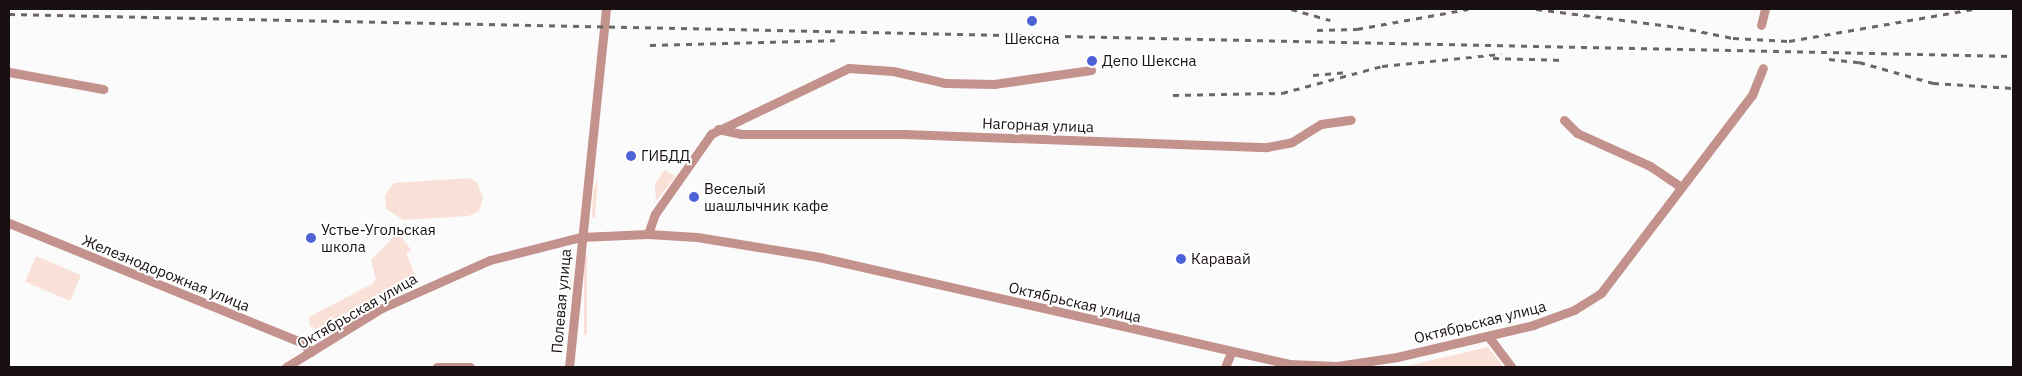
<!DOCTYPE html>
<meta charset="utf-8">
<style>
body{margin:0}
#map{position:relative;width:2022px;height:376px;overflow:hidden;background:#fbfbfb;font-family:"IBM Plex Sans",sans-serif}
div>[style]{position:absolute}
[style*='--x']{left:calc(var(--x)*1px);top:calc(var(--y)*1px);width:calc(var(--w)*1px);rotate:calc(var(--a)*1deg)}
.green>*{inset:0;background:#f9e1d7;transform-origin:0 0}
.minor>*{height:9px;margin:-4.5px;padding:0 4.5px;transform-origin:4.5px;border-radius:4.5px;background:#c4928d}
.rail>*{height:2.5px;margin-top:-1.25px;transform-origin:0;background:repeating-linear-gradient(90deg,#6c6767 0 6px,transparent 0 12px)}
.dots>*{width:14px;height:14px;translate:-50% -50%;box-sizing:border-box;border:2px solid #fff;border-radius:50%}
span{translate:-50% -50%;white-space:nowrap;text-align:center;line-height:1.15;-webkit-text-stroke:4px #fff;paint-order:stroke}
.poi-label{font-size:15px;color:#191011}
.left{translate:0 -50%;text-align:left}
.street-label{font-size:15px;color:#191011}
.frame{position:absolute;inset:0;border:10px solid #191011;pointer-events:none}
</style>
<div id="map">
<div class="green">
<i style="clip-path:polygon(664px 170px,676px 176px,656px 201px,655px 184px)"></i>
<i style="clip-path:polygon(469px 178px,477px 182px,483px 198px,479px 211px,469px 216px,403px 220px,386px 209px,385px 195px,394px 183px)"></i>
<i style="clip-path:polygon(598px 179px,595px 218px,592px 218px,593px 191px)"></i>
<i style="clip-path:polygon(395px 236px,401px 236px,411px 250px,406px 253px,416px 277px,316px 329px,310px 326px,309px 317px,372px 284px,376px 279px,371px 260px)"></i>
<i style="clip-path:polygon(572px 254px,571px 286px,566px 301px,569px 279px)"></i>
<i style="left:584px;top:255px;width:3px;height:80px"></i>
<i style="left:36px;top:256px;width:49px;height:28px;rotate:23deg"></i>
<i style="clip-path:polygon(1488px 347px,1504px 367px,1402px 367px)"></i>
</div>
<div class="minor">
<i style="--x:1761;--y:25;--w:16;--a:-76"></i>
<i style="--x:9;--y:72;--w:96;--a:10.3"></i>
<i style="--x:1564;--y:120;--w:18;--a:45"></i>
<i style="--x:1577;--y:133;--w:80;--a:24.3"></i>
<i style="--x:1650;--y:166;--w:37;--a:34"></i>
<i style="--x:718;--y:129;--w:24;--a:12"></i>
<i style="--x:741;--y:134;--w:163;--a:0"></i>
<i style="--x:904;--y:134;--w:363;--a:2.1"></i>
<i style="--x:1267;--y:147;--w:25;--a:-11"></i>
<i style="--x:1292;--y:142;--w:34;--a:-32"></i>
<i style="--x:1321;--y:124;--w:30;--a:-8"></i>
<i style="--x:9;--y:223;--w:315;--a:22.2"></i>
<i style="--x:301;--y:342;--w:14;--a:45"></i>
<i style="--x:648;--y:234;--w:21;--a:-71"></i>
<i style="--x:655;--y:214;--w:98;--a:-55"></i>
<i style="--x:711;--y:134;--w:153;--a:-25.6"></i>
<i style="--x:849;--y:68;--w:44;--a:3.9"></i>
<i style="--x:893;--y:71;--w:53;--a:13"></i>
<i style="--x:945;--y:83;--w:49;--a:1.2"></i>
<i style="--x:994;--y:84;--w:98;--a:-8.2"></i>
<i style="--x:1488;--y:336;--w:39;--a:53"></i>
<i style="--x:286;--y:367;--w:113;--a:-31.6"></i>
<i style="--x:382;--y:308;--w:118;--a:-24"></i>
<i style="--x:490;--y:260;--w:94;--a:-14.2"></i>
<i style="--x:581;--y:237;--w:67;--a:-2.6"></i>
<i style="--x:648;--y:234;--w:49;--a:3.5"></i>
<i style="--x:697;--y:237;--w:124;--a:9.3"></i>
<i style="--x:819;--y:257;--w:482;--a:12.8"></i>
<i style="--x:1289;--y:364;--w:48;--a:2.4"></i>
<i style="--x:1337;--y:366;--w:61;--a:-8.5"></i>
<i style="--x:1397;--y:357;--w:140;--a:-13.2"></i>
<i style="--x:1533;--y:325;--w:44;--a:-20.1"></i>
<i style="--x:1574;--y:310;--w:32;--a:-32"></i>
<i style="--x:1601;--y:293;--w:249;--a:-52.7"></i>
<i style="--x:1752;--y:95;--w:29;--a:-68"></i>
<i style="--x:437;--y:367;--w:33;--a:0"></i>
<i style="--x:569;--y:367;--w:360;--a:-84.1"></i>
<i style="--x:1225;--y:367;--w:15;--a:-67"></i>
</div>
<div class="rail">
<i style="--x:1291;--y:9;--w:41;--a:15.8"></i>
<i style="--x:1536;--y:9;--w:143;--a:7.2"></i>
<i style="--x:1678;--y:27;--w:56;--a:11.3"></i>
<i style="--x:1733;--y:38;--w:56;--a:3.1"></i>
<i style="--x:1789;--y:41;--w:189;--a:-9.8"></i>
<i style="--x:9;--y:14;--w:2004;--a:1.2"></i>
<i style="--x:1317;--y:30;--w:40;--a:-1.4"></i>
<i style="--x:1357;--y:29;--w:113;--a:-10.2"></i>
<i style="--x:650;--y:45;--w:185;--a:-1.5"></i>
<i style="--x:1493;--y:58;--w:70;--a:1.6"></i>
<i style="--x:1829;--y:59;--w:30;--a:6"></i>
<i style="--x:1859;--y:62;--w:77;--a:15.8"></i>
<i style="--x:1933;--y:83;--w:80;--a:3.6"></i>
<i style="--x:1313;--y:75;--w:35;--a:-5"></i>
<i style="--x:1173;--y:95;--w:109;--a:-1.1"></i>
<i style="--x:1282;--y:93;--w:104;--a:-15.1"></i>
<i style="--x:1382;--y:66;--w:120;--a:-5.8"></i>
</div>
<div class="dots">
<i style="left:1032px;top:21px;background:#4e62d7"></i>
<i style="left:1092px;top:61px;background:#4e62d7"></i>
<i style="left:631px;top:156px;background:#4e62d7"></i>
<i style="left:694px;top:197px;background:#4e62d7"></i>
<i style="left:311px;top:238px;background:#4e62d7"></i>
<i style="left:1181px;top:259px;background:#4e62d7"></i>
</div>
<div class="poi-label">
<span style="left:1032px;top:39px">Шексна</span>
<span class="left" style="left:1102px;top:61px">Депо Шексна</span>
<span class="left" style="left:641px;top:156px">ГИБДД</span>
<span class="left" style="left:704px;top:197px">Веселый<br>шашлычник кафе</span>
<span class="left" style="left:321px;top:238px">Устье-Угольская<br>школа</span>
<span class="left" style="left:1191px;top:259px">Каравай</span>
</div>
<div class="street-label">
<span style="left:1038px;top:125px;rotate:2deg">Нагорная улица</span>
<span style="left:166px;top:273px;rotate:22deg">Железнодорожная улица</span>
<span style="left:561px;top:301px;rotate:-85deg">Полевая улица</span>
<span style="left:1075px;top:302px;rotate:13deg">Октябрьская улица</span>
<span style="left:357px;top:311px;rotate:-30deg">Октябрьская улица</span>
<span style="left:1480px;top:322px;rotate:-14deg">Октябрьская улица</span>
</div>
<div class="frame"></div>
</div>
